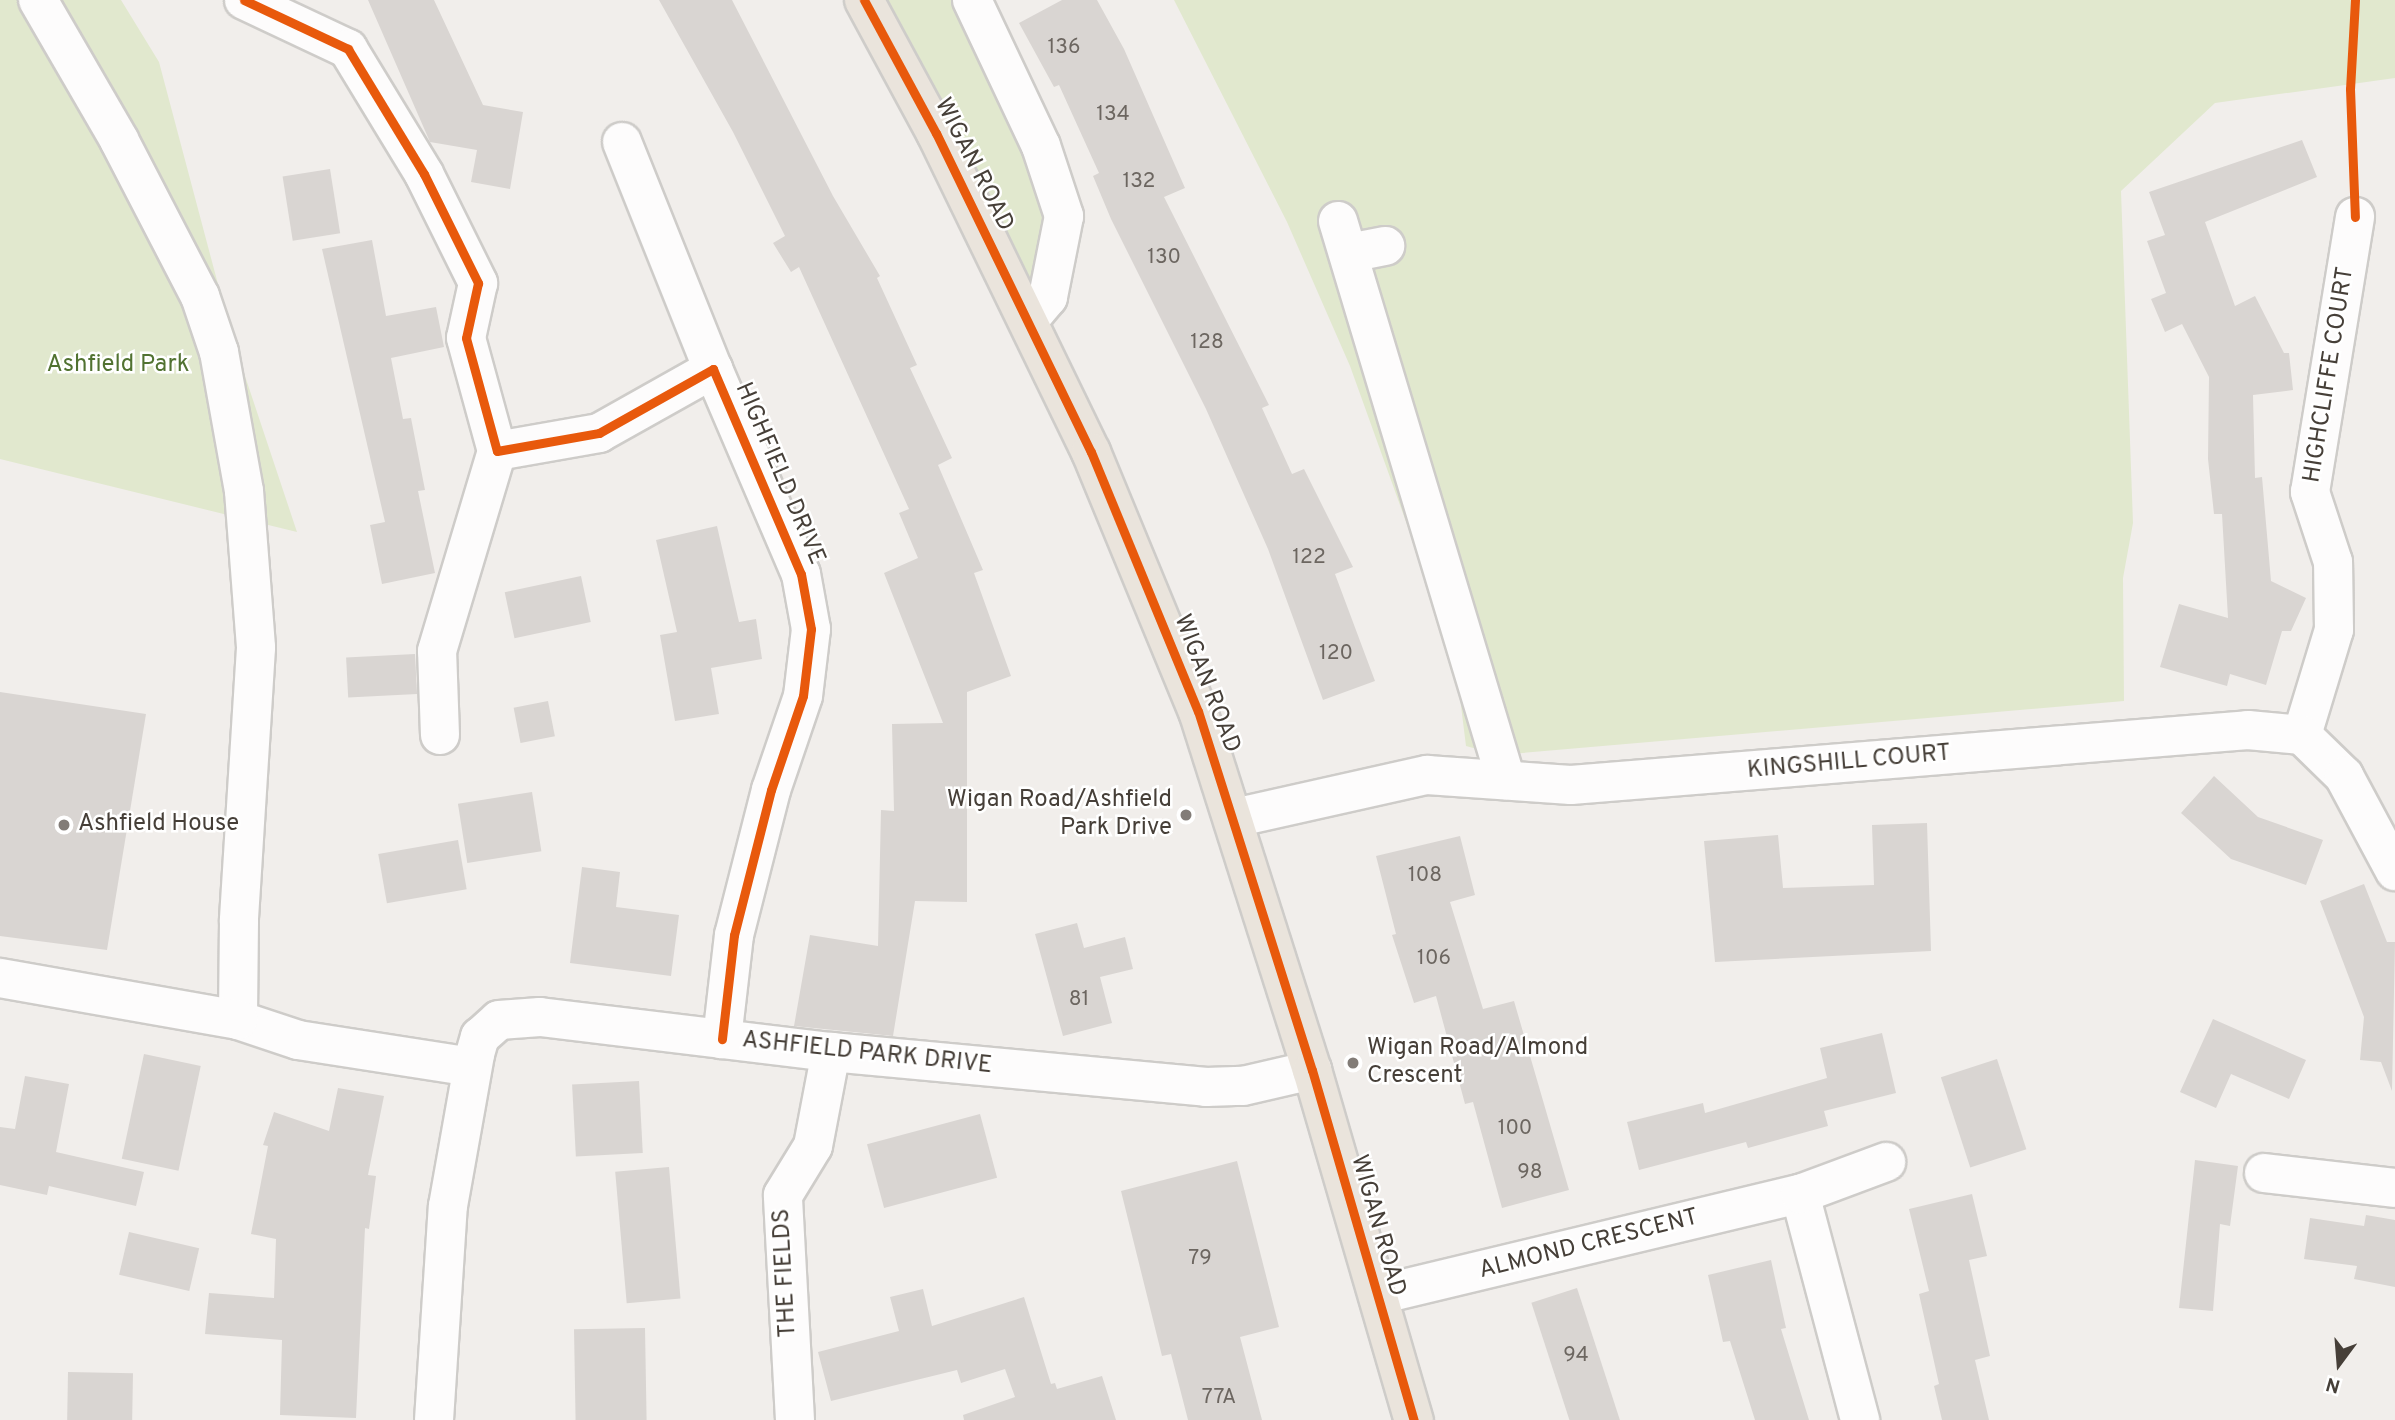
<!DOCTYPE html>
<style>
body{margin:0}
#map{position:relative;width:2395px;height:1420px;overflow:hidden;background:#f1eeeb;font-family:Overpass,sans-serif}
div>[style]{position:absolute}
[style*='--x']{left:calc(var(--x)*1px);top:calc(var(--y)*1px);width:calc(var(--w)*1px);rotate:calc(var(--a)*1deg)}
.green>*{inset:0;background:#e1e8ce}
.building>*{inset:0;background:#d9d5d2;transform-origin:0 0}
.roads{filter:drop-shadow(2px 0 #ceccc9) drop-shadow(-2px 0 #ceccc9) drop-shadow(0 2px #ceccc9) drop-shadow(0 -2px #ceccc9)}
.minor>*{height:38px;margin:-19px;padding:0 19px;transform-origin:19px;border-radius:19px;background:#fdfcfc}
.highway>*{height:38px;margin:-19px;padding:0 19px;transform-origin:19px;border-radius:19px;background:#eae4dc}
.cycleway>*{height:9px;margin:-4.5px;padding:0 4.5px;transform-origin:4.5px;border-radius:4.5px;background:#e8590c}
.dots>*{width:19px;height:19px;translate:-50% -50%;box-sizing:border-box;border:4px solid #fff;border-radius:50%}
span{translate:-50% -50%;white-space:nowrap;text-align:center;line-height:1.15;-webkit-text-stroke:5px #fff;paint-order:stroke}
.number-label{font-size:21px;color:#6c6660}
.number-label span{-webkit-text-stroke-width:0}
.street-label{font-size:24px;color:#463f38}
.park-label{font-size:24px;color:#517231}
.poi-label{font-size:24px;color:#463f38}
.right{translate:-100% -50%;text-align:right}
.left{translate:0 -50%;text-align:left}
.north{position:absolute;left:2304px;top:1329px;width:70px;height:70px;-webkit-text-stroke:5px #fff;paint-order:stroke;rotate:196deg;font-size:19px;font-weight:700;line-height:28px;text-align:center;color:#463f38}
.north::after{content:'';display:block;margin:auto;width:24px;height:32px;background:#463f38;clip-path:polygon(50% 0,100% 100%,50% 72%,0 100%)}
</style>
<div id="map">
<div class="green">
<i style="clip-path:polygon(0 0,121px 0,159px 62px,232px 337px,297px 532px,0 459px)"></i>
<i style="clip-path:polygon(864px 0,972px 0,1064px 216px,1028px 321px)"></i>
<i style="clip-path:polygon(1174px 0,2395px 0,2395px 78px,2215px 103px,2121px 191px,2133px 523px,2123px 578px,2124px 701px,1499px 755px,1466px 746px,1455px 658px,1350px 366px,1287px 222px)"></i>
</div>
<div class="building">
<i style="clip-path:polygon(368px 0,434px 0,483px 105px,523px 112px,510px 189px,471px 182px,477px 150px,430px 142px)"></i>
<i style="clip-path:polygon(659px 0,732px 0,833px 196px,880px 276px,877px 278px,917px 365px,910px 368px,952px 458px,938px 465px,983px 570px,974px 573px,1011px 676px,967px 692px,967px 902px,915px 901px,893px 1036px,794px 1026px,810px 935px,878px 946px,881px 810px,894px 811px,892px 724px,943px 723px,884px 573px,918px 558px,899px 513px,909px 509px,799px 267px,791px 272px,773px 243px,785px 236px,733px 132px)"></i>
<i style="clip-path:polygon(1062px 0,1097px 0,1124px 49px,1185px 188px,1164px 197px,1269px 405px,1262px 408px,1292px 474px,1304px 469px,1353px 567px,1335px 574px,1375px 681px,1323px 700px,1268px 549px,1206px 409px,1111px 219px,1093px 176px,1099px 173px,1059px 85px,1054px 87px,1019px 23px)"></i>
<i style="clip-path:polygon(2302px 140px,2317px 177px,2205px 222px,2235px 306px,2255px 296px,2284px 353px,2289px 353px,2293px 390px,2253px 395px,2255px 478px,2262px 477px,2271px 581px,2306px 598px,2291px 631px,2282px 631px,2266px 685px,2230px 674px,2227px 686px,2160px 667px,2179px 604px,2228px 618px,2222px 514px,2214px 514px,2208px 459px,2209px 377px,2182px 324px,2165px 332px,2151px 299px,2166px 293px,2147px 241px,2165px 235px,2149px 192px)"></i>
<i style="left:330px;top:169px;width:65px;height:48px;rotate:81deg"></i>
<i style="clip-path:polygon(372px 240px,386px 316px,436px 307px,444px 347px,391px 358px,403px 419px,411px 418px,425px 490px,418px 491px,435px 573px,382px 584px,370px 525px,385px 522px,322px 249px)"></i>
<i style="clip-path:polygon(717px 526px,739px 622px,756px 619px,762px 659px,711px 668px,719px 714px,675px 721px,660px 635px,677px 632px,656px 540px)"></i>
<i style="left:581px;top:576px;width:47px;height:78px;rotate:78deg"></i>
<i style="left:415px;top:654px;width:40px;height:69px;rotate:87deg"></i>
<i style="clip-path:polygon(0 692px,146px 714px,107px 950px,0 936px)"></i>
<i style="left:548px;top:701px;width:36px;height:35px;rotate:79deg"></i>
<i style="clip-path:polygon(2214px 776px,2258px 817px,2323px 840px,2306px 885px,2231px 859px,2181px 813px)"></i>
<i style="left:532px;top:792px;width:60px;height:75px;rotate:81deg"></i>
<i style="clip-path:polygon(1927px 823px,1931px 951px,1715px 962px,1704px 841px,1778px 835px,1783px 888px,1874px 885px,1872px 825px)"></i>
<i style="clip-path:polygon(1460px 836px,1475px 895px,1450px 902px,1483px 1009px,1514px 1001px,1569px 1190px,1502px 1208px,1473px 1102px,1465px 1104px,1436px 996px,1414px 1003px,1392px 935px,1396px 934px,1376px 856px)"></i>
<i style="left:458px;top:840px;width:50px;height:81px;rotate:80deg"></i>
<i style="clip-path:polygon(582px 867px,620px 872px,616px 907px,679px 915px,671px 976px,570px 963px)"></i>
<i style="clip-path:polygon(2364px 884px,2387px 942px,2395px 942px,2392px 1091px,2381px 1062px,2360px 1060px,2364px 1017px,2320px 901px)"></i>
<i style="clip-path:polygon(1077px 923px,1084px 948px,1125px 937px,1133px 969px,1100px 977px,1112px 1023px,1063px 1036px,1035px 934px)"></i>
<i style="clip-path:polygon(2213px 1019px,2306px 1060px,2289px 1099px,2231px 1074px,2216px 1108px,2180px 1092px)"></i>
<i style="clip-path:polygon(1882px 1033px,1896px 1093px,1824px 1111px,1828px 1126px,1748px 1148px,1746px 1142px,1639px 1170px,1627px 1122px,1703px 1103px,1705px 1113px,1827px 1078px,1820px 1048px)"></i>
<i style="left:144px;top:1054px;width:58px;height:107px;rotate:12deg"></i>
<i style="left:1997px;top:1059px;width:95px;height:59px;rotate:72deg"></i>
<i style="clip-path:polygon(25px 1076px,69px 1084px,56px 1152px,144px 1172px,136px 1206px,49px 1186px,47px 1195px,0 1185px,0 1127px,15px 1129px)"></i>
<i style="left:639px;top:1081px;width:72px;height:67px;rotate:87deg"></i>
<i style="clip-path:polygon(338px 1088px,384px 1096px,368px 1175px,376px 1176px,369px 1229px,365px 1228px,356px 1418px,280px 1415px,282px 1340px,205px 1334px,209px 1293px,274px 1298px,276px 1239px,251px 1234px,268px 1146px,263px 1145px,274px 1112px,329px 1131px)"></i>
<i style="left:980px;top:1114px;width:66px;height:117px;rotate:75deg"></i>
<i style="clip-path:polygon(2195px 1160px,2238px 1166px,2230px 1226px,2220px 1224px,2213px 1311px,2179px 1308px)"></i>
<i style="clip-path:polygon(1237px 1161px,1279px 1327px,1240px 1337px,1262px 1420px,1188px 1420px,1171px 1354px,1162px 1356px,1121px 1191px)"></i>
<i style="left:669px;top:1167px;width:132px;height:54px;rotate:85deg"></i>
<i style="clip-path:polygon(1972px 1194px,1987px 1256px,1969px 1260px,1990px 1356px,1975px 1360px,1989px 1420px,1942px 1420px,1934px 1386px,1939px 1384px,1919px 1294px,1929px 1291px,1909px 1209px)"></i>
<i style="clip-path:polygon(2366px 1215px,2395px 1220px,2395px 1287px,2354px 1279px,2357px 1266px,2304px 1259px,2310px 1218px,2364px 1226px)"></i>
<i style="left:129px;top:1232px;width:72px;height:44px;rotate:13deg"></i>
<i style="clip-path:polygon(1771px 1260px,1786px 1328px,1781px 1329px,1809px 1420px,1755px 1420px,1730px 1341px,1723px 1342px,1708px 1275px)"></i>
<i style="left:1577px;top:1288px;width:139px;height:48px;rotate:72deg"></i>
<i style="clip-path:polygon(923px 1289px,932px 1326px,1024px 1297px,1051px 1384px,1055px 1383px,1057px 1389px,1102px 1376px,1116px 1420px,964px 1420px,963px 1415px,1015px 1397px,1005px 1369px,961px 1383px,957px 1370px,831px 1401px,818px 1352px,899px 1331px,890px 1297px)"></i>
<i style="left:645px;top:1328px;width:92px;height:71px;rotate:89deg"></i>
<i style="left:68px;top:1372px;width:65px;height:48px;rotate:1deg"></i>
</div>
<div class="roads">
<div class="minor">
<i style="--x:38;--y:0;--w:162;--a:59.9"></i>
<i style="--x:119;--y:140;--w:176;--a:62.6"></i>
<i style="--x:200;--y:296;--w:59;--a:71.3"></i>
<i style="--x:219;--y:352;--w:141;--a:79.8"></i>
<i style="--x:244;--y:491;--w:157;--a:85.6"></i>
<i style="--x:256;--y:648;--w:274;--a:93.6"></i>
<i style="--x:239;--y:921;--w:99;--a:90.6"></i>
<i style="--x:238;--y:1020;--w:63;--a:18.4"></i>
<i style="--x:298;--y:1040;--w:176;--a:8.8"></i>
<i style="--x:244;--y:0;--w:115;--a:25.2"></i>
<i style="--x:348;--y:49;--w:146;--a:58.7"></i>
<i style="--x:424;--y:174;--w:122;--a:63.6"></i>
<i style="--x:478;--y:283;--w:56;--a:102.3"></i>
<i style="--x:466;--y:338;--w:117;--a:74.7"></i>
<i style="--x:497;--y:451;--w:104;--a:-10"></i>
<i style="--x:599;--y:433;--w:131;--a:-29.3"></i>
<i style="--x:713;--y:369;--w:223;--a:66.8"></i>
<i style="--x:801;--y:574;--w:56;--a:79.7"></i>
<i style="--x:811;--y:629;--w:67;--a:96.8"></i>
<i style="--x:803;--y:696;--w:99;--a:108.8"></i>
<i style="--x:771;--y:790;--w:150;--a:104.3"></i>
<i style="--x:734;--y:935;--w:105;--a:96.6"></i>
<i style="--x:972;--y:0;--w:161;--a:64.7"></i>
<i style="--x:1041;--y:146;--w:74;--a:71.8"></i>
<i style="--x:1064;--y:216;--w:83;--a:101.2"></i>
<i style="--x:1048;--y:297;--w:31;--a:130"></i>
<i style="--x:622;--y:142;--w:245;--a:68.2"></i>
<i style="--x:1338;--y:221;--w:584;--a:73.27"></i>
<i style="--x:1349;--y:253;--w:37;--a:-11"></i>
<i style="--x:440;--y:735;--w:84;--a:-92"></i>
<i style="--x:437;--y:651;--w:209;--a:-73.3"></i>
<i style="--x:2302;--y:735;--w:110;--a:-73.1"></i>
<i style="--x:2334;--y:630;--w:68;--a:-90.8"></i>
<i style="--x:2333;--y:562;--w:74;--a:-108.2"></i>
<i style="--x:2310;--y:492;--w:279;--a:-80.7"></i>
<i style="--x:1234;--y:818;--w:198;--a:-12.6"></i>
<i style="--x:1427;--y:775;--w:144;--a:4"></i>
<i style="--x:1571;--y:785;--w:679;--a:-4.64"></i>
<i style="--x:2248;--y:730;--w:54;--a:5.3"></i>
<i style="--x:2302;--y:735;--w:59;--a:44.3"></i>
<i style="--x:2344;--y:776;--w:108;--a:61.8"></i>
<i style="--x:0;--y:978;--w:242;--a:10"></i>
<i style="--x:2264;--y:1173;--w:132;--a:6.5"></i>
<i style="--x:1800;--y:1194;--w:234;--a:75.1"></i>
<i style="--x:1378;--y:1295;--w:434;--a:-13.5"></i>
<i style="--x:1800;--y:1194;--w:92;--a:-20.4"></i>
<i style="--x:434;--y:1420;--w:214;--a:-86.3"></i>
<i style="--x:448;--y:1206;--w:154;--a:-79.9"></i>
<i style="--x:475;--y:1054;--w:18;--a:-74"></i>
<i style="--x:480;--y:1037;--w:25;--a:-42"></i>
<i style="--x:499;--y:1020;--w:41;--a:-4.2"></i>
<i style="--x:540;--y:1017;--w:293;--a:6.9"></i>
<i style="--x:831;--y:1052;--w:377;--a:5.3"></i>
<i style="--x:1206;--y:1087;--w:37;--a:-2"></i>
<i style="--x:1243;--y:1086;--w:71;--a:-13.1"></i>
<i style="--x:795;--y:1420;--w:225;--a:-93.1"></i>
<i style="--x:783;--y:1195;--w:57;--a:-58.5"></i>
<i style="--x:813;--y:1146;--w:96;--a:-79.2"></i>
</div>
<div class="highway">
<i style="--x:864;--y:0;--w:151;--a:61.6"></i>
<i style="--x:936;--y:133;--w:355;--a:64.1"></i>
<i style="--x:1091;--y:452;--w:280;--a:67.6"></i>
<i style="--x:1198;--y:711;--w:377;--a:72.4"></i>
<i style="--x:1312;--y:1070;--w:365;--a:73.8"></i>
</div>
</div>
<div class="cycleway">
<i style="--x:244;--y:0;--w:115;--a:25.2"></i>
<i style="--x:348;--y:49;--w:146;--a:58.7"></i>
<i style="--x:424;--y:174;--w:122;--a:63.6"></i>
<i style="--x:478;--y:283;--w:56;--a:102.3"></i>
<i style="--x:466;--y:338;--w:117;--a:74.7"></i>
<i style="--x:497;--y:451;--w:104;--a:-10"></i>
<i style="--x:599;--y:433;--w:131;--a:-29.3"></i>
<i style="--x:713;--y:369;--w:223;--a:66.8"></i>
<i style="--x:801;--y:574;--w:56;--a:79.7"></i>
<i style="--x:811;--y:629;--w:67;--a:96.8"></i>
<i style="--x:803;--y:696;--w:99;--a:108.8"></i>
<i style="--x:771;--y:790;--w:150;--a:104.3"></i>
<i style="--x:734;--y:935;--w:105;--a:96.6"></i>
<i style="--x:864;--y:0;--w:151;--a:61.6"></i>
<i style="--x:936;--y:133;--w:355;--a:64.1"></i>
<i style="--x:1091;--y:452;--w:280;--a:67.6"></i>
<i style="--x:1198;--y:711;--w:377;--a:72.4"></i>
<i style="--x:1312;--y:1070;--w:365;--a:73.8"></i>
<i style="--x:2355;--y:0;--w:89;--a:93.2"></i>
<i style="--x:2350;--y:89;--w:128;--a:87.8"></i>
</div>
<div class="dots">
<i style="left:1186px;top:815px;background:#827c77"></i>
<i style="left:64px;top:825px;background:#827c77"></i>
<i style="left:1353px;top:1063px;background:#827c77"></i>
</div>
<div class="number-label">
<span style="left:1064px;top:48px">136</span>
<span style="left:1113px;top:115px">134</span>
<span style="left:1139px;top:182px">132</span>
<span style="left:1164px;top:258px">130</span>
<span style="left:1207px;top:343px">128</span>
<span style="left:1309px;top:558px">122</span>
<span style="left:1336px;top:654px">120</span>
<span style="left:1425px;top:876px">108</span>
<span style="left:1434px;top:959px">106</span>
<span style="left:1079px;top:1000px">81</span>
<span style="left:1515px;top:1129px">100</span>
<span style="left:1530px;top:1173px">98</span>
<span style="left:1200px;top:1259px">79</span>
<span style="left:1576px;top:1356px">94</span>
<span style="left:1219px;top:1398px">77A</span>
</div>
<div class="street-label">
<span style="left:973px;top:165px;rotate:63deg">WIGAN ROAD</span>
<span style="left:2330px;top:375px;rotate:-81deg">HIGHCLIFFE COURT</span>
<span style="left:779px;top:474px;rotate:67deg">HIGHFIELD DRIVE</span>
<span style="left:1206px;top:684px;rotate:69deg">WIGAN ROAD</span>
<span style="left:1849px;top:763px;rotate:-5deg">KINGSHILL COURT</span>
<span style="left:867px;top:1054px;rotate:6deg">ASHFIELD PARK DRIVE</span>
<span style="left:1377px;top:1226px;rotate:74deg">WIGAN ROAD</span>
<span style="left:1589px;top:1245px;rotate:-14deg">ALMOND CRESCENT</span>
<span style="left:786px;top:1273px;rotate:-93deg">THE FIELDS</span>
</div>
<div class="park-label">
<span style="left:118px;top:366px">Ashfield Park</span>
</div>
<div class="poi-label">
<span class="right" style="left:1172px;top:815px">Wigan Road/Ashfield<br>Park Drive</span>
<span class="left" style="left:78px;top:825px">Ashfield House</span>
<span class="left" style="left:1367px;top:1063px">Wigan Road/Almond<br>Crescent</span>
</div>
<div class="north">N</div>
</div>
